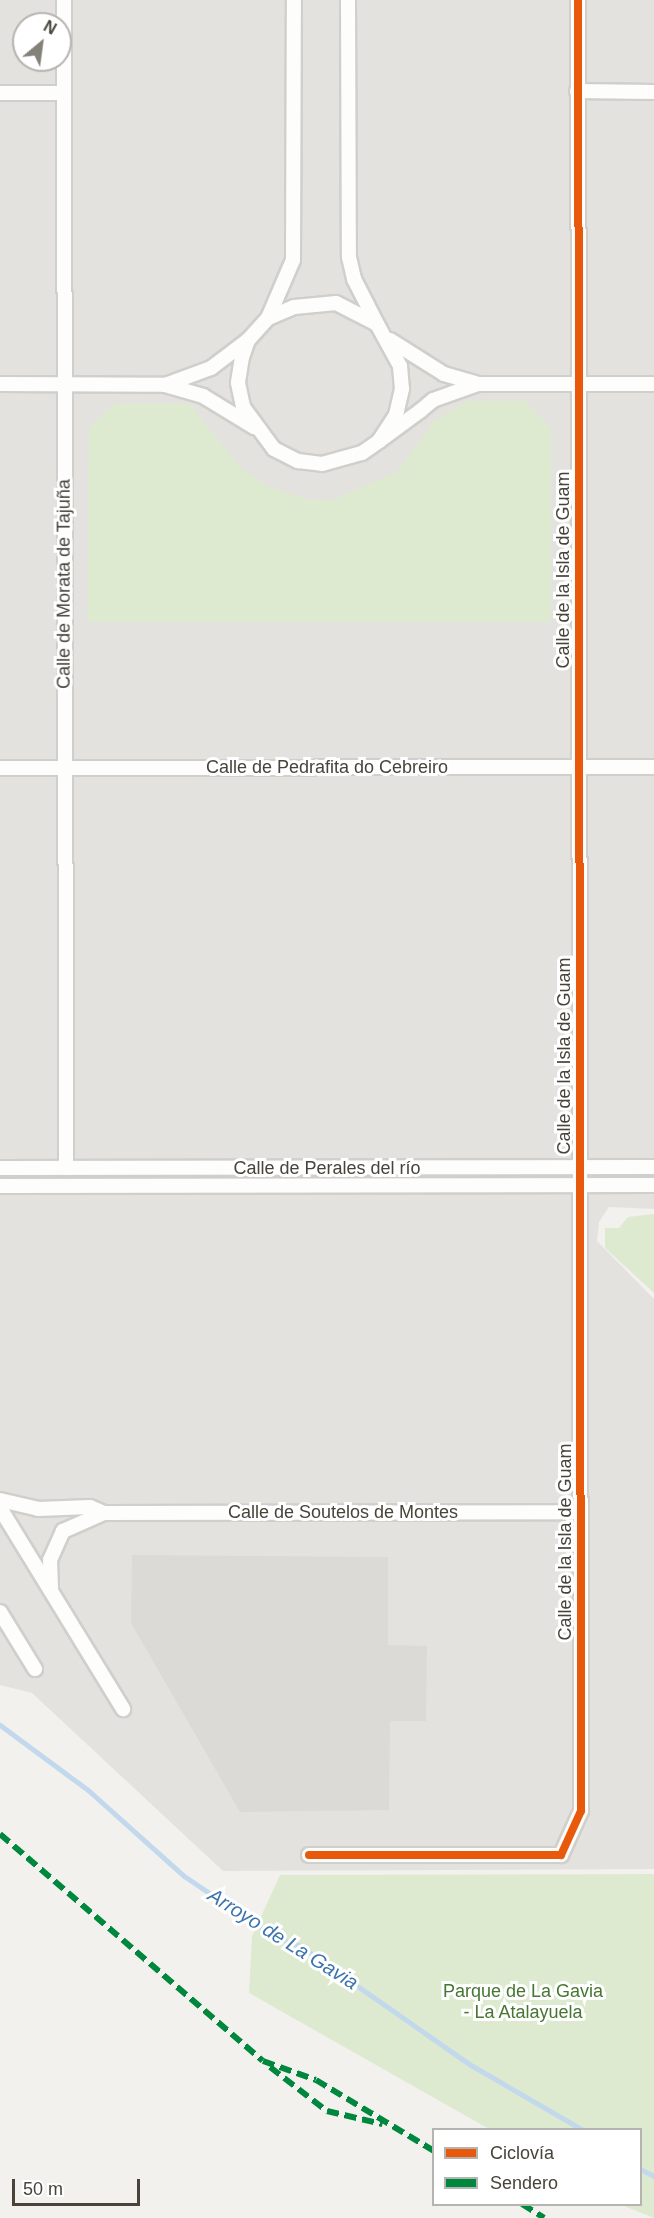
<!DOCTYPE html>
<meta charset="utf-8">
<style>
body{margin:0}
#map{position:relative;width:654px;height:2218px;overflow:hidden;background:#f2f1ee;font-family:Arial,sans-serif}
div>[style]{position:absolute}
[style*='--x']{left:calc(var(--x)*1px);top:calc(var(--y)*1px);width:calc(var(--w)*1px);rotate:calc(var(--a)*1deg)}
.industrial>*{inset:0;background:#e4e2de}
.green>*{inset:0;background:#deead0}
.parking>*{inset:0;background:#e4e2df;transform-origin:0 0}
.stream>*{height:5px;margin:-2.5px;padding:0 2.5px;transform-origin:2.5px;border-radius:2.5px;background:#c2d8ec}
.building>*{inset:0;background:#dcdad6}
.roads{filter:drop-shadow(2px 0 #d0cfcb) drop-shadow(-2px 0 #d0cfcb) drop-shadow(0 2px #d0cfcb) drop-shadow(0 -2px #d0cfcb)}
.minor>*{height:14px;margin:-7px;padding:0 7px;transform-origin:7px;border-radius:7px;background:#fdfdfc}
.quiet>*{height:6px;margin-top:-3px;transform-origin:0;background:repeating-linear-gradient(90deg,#00873e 0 12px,transparent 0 18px)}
.cycleway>*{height:8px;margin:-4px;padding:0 4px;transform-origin:4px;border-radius:4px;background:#e8590c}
span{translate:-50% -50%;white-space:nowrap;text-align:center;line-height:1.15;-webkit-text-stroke:6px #fff;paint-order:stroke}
.street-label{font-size:18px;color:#48443a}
.park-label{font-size:18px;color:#467631}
.water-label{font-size:20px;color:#3b74ac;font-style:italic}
.legend{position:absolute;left:432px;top:2128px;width:210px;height:78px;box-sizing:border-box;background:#fff;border:2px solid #b6b4b0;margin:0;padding:8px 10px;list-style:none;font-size:18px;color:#48443a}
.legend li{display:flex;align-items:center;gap:12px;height:30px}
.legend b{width:30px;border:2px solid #b6b4b0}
.north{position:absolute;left:12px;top:12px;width:60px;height:60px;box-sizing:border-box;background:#fff;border:2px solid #b6b4b0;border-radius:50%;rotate:29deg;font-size:16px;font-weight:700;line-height:24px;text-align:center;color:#48443a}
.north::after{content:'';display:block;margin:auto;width:21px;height:27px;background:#848179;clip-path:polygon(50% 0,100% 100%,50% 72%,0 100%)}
.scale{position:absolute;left:12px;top:2179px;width:128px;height:27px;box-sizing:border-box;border:3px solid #48443a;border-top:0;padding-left:8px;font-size:18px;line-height:21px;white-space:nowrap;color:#48443a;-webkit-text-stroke:4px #fff;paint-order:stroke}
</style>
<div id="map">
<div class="industrial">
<i style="clip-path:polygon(evenodd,0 0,654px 0,654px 1209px,609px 1207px,599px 1222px,597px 1241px,654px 1299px,654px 1869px,223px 1871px,32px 1693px,0 1685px,0 0,24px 24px,60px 24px,60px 60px,24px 60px,24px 24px)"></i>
</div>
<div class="green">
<i style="clip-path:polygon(468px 401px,524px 401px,551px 428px,551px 622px,88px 622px,89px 428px,116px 403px,188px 403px,242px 469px,266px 486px,307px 499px,334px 500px,398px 471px,435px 420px)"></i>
<i style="clip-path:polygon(654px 1214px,654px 1293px,605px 1248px,605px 1228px,619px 1228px,628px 1217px)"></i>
<i style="clip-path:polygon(654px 1874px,654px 2218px,622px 2205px,640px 2204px,640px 2130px,489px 2129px,249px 1993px,252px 1936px,280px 1875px)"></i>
</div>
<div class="parking">
<i style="clip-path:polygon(4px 0,42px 0,42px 24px,4px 29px)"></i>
<i style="left:588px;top:0;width:50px;height:27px"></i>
<i style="left:4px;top:156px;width:39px;height:165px"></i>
<i style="left:591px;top:443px;width:46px;height:261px;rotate:4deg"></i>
<i style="left:4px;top:449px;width:38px;height:255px"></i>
<i style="left:515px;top:714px;width:40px;height:386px;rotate:90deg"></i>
<i style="left:639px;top:830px;width:275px;height:121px;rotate:90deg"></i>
<i style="left:5px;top:831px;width:39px;height:275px"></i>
<i style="left:88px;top:831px;width:38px;height:274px"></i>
<i style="left:519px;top:1248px;width:39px;height:200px"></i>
<i style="clip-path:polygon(654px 1358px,654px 1798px,599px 1841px,602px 1398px)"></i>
<i style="left:520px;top:1576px;width:39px;height:215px"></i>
</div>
<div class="stream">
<i style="--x:0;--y:1725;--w:109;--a:36.5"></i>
<i style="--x:88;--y:1790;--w:129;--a:41.9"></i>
<i style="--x:184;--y:1876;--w:111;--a:34"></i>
<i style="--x:276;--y:1938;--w:25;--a:18"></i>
<i style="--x:300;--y:1946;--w:206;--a:34.9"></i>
<i style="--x:469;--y:2064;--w:132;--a:30.1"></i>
<i style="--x:640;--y:2169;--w:16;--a:27"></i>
</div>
<div class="building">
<i style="clip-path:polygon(132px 1555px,388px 1557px,388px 1645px,427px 1646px,426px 1721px,390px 1721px,389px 1810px,240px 1812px,131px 1623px)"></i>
</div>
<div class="roads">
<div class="minor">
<i style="--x:64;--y:0;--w:1168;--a:89.9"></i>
<i style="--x:348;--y:0;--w:257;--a:89.8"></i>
<i style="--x:349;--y:257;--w:23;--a:77"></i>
<i style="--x:354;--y:279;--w:48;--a:62.9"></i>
<i style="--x:577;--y:91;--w:77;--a:0.7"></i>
<i style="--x:0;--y:93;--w:64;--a:0"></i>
<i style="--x:268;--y:318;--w:63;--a:-66.7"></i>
<i style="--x:293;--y:260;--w:260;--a:-89.8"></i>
<i style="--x:390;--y:340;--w:64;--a:32.2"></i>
<i style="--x:444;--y:374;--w:35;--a:16"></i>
<i style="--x:478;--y:384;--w:176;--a:0"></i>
<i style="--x:0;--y:384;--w:165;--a:0.3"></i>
<i style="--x:165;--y:385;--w:40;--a:16"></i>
<i style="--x:203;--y:396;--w:60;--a:31.3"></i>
<i style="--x:165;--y:385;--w:49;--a:-20.3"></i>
<i style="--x:211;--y:368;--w:46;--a:-37.1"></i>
<i style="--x:379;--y:441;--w:31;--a:-57"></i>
<i style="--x:396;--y:415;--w:27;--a:-77"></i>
<i style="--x:402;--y:389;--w:23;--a:-95"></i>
<i style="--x:400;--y:366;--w:48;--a:-118.7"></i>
<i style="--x:377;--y:324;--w:46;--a:-152.9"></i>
<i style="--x:336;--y:303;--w:42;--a:174.6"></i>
<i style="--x:294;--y:307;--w:28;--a:157"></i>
<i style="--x:268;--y:318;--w:30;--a:132"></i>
<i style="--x:248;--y:340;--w:18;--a:109"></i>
<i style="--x:242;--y:357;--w:26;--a:99"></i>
<i style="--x:238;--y:383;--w:25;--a:78"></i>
<i style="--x:243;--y:407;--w:52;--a:53.6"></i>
<i style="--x:274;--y:449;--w:27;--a:27"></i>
<i style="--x:298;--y:461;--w:24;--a:7"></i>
<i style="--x:322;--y:464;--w:41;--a:-15.4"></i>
<i style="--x:362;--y:453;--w:21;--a:-35"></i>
<i style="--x:379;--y:441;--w:51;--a:-36.2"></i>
<i style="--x:420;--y:411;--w:17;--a:-40"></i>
<i style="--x:433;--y:400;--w:48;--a:-19.6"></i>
<i style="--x:0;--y:768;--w:654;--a:-0.09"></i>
<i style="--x:0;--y:1168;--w:654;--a:-0.09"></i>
<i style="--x:0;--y:1186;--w:654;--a:-0.09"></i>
<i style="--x:0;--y:1500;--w:39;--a:13"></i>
<i style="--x:38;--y:1509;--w:52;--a:-2.2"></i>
<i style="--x:90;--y:1507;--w:15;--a:23"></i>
<i style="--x:0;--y:1508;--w:236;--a:58.5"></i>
<i style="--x:51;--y:1588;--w:28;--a:-92"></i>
<i style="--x:50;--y:1560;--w:32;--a:-66"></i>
<i style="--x:63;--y:1531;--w:45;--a:-23.7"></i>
<i style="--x:104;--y:1513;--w:477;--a:-0.1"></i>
<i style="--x:0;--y:1612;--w:67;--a:58.4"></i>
<i style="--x:309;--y:1855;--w:252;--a:0"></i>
<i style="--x:561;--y:1855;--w:48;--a:-65.6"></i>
<i style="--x:581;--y:1811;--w:1811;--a:-90.09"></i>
</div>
</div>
<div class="quiet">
<i style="--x:0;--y:1834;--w:347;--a:40.8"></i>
<i style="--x:263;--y:2061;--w:56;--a:19.7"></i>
<i style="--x:316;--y:2080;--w:138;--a:31"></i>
<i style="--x:270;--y:2067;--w:72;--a:37.7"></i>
<i style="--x:327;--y:2111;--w:57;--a:13.3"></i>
<i style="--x:522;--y:2204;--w:26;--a:32"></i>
</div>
<div class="cycleway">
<i style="--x:309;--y:1855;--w:252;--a:0"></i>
<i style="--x:561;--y:1855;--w:48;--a:-65.6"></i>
<i style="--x:581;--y:1811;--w:1811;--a:-90.09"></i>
</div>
<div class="street-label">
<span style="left:563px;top:570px;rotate:-90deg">Calle de la Isla de Guam</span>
<span style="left:64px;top:584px;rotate:-90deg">Calle de Morata de Tajuña</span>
<span style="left:327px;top:767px">Calle de Pedrafita do Cebreiro</span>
<span style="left:564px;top:1056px;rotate:-90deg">Calle de la Isla de Guam</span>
<span style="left:327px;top:1168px">Calle de Perales del río</span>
<span style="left:343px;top:1512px">Calle de Soutelos de Montes</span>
<span style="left:565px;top:1542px;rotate:-90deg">Calle de la Isla de Guam</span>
</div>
<div class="park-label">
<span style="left:523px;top:2002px">Parque de La Gavia<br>- La Atalayuela</span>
</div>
<div class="water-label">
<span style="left:283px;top:1939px;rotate:32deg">Arroyo de La Gavia</span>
</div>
<ul class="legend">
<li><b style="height:8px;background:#e8590c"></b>Ciclovía</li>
<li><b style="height:8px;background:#00873e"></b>Sendero</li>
</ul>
<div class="north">N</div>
<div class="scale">50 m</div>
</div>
